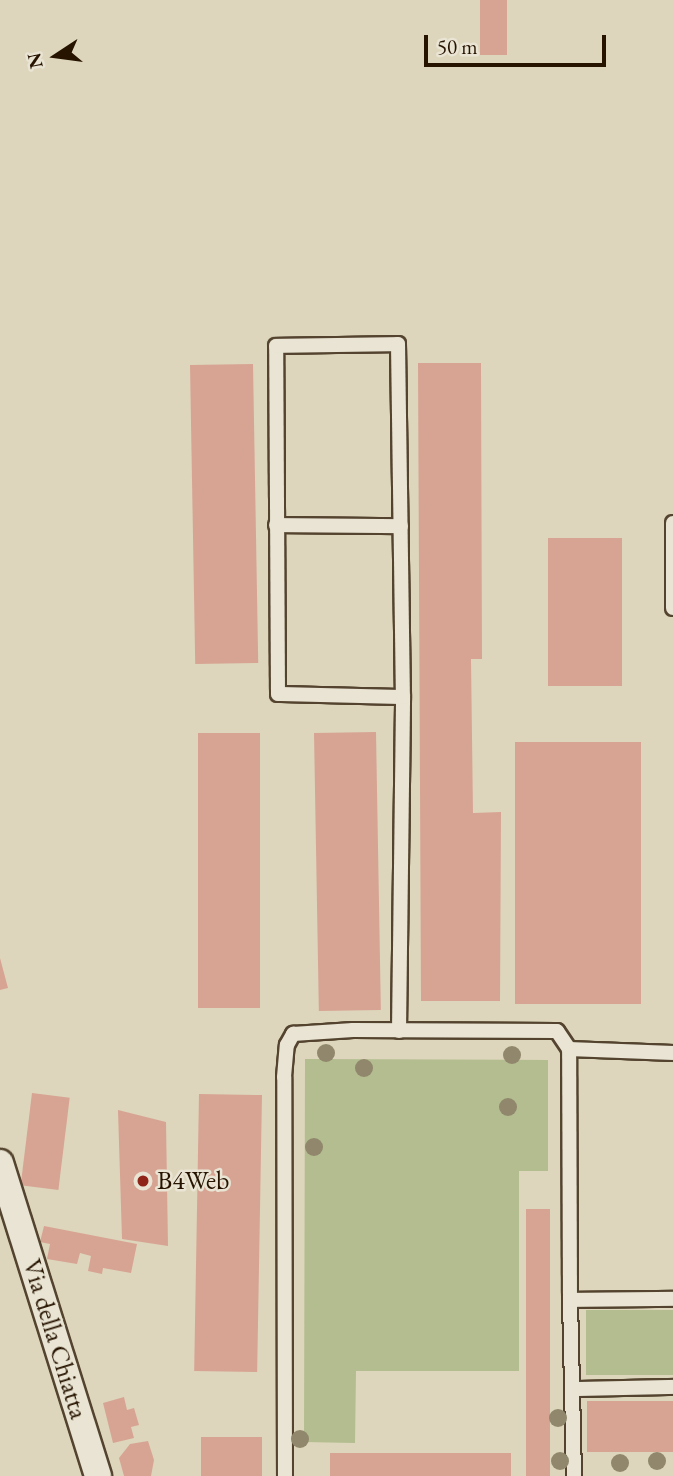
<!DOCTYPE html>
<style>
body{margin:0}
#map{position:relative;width:673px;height:1476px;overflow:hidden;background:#ddd6bc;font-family:"EB Garamond",serif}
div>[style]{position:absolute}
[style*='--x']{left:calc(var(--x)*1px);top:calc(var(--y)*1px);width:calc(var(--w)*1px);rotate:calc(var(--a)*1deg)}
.green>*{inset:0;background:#b3bd8f;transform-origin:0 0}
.building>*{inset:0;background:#d7a493;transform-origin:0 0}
.roads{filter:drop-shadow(2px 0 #54442f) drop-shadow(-2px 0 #54442f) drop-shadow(0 2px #54442f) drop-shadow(0 -2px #54442f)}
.lane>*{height:14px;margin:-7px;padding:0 7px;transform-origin:7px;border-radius:7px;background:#e9e4d3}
.street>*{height:26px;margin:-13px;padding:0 13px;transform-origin:13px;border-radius:13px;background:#e9e4d3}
.trees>*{width:18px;height:18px;margin:-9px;border-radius:50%;background:#90876c}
.dots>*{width:19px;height:19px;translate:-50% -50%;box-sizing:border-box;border:4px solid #e9e4d3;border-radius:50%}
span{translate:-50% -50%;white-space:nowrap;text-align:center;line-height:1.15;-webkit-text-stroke:5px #e9e4d3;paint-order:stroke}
.poi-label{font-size:26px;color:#271400}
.left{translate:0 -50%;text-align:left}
.street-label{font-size:26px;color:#271400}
.north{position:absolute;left:21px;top:21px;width:70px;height:70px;-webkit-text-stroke:5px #e9e4d3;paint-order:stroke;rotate:257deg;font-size:19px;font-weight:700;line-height:28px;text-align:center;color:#271400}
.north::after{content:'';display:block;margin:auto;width:24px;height:32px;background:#271400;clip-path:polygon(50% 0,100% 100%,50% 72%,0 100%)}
.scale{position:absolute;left:424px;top:35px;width:182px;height:32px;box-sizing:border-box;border:4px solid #271400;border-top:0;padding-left:9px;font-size:21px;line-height:24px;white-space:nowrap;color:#271400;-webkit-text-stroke:5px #e9e4d3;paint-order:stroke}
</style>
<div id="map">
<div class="green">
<i style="clip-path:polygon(305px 1059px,548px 1060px,548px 1171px,519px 1171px,519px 1371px,356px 1371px,355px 1443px,304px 1442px)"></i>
<i style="left:673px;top:1310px;width:65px;height:87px;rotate:90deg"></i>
</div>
<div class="building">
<i style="left:480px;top:0;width:27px;height:55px"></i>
<i style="clip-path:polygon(418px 363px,481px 363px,482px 659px,471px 659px,473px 813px,501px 812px,500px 1001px,421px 1001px)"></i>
<i style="left:253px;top:364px;width:299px;height:63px;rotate:89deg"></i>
<i style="left:548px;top:538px;width:74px;height:148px"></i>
<i style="left:376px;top:732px;width:278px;height:62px;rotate:89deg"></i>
<i style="left:198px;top:733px;width:62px;height:275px"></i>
<i style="left:641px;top:742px;width:262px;height:126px;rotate:90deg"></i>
<i style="clip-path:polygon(0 958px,8px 988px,0 990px)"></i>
<i style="left:32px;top:1093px;width:38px;height:93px;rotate:7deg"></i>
<i style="left:199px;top:1094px;width:63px;height:277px;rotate:1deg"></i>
<i style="clip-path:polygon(118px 1110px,166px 1122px,168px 1246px,122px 1239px)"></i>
<i style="left:526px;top:1209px;width:24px;height:267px"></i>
<i style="clip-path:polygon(44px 1226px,137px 1244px,131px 1273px,103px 1268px,102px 1274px,88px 1271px,91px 1256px,80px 1253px,77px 1264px,47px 1259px,50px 1244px,40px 1242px)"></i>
<i style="clip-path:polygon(124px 1397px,127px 1410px,134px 1408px,139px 1425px,131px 1427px,134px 1438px,113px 1443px,103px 1403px)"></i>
<i style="left:587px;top:1401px;width:86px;height:51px"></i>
<i style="left:201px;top:1437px;width:61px;height:39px"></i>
<i style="clip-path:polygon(148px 1441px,154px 1460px,151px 1476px,124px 1476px,119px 1458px,130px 1444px)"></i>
<i style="left:511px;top:1453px;width:23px;height:181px;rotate:90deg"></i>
</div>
<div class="roads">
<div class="lane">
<i style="--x:673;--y:523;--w:85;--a:90"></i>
<i style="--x:276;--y:525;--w:125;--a:0.5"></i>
<i style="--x:399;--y:1031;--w:334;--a:-89.3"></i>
<i style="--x:403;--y:697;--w:125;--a:-178.6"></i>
<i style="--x:278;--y:694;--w:348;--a:-90.3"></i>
<i style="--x:276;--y:346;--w:122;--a:-0.9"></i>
<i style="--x:398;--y:344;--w:353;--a:89.2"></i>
<i style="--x:570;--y:1300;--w:251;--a:-90.2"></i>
<i style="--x:569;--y:1049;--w:104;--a:2.2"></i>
<i style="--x:574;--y:1389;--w:99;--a:-1.2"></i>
<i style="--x:285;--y:1476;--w:399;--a:-90.1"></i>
<i style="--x:284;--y:1077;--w:32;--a:-85"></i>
<i style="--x:287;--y:1045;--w:13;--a:-61"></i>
<i style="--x:293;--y:1034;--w:60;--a:-3.8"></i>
<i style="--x:353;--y:1030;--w:204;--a:0.3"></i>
<i style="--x:557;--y:1031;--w:22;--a:56"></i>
<i style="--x:574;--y:1476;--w:176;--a:-91.3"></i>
<i style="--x:570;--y:1300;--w:103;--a:-0.6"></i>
</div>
<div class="street">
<i style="--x:0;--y:1163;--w:328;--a:72.6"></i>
</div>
</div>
<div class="trees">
<i style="left:326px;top:1053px"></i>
<i style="left:512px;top:1055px"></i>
<i style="left:364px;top:1068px"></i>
<i style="left:508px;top:1107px"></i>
<i style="left:314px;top:1147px"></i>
<i style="left:558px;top:1418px"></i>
<i style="left:300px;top:1439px"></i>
<i style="left:560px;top:1461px"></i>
<i style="left:657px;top:1461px"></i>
<i style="left:620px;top:1463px"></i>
</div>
<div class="dots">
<i style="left:143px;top:1181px;background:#8f2418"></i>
</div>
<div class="poi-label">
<span class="left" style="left:157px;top:1181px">B4Web</span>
</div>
<div class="street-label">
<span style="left:55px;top:1339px;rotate:73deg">Via della Chiatta</span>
</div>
<div class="north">N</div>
<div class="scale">50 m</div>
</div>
